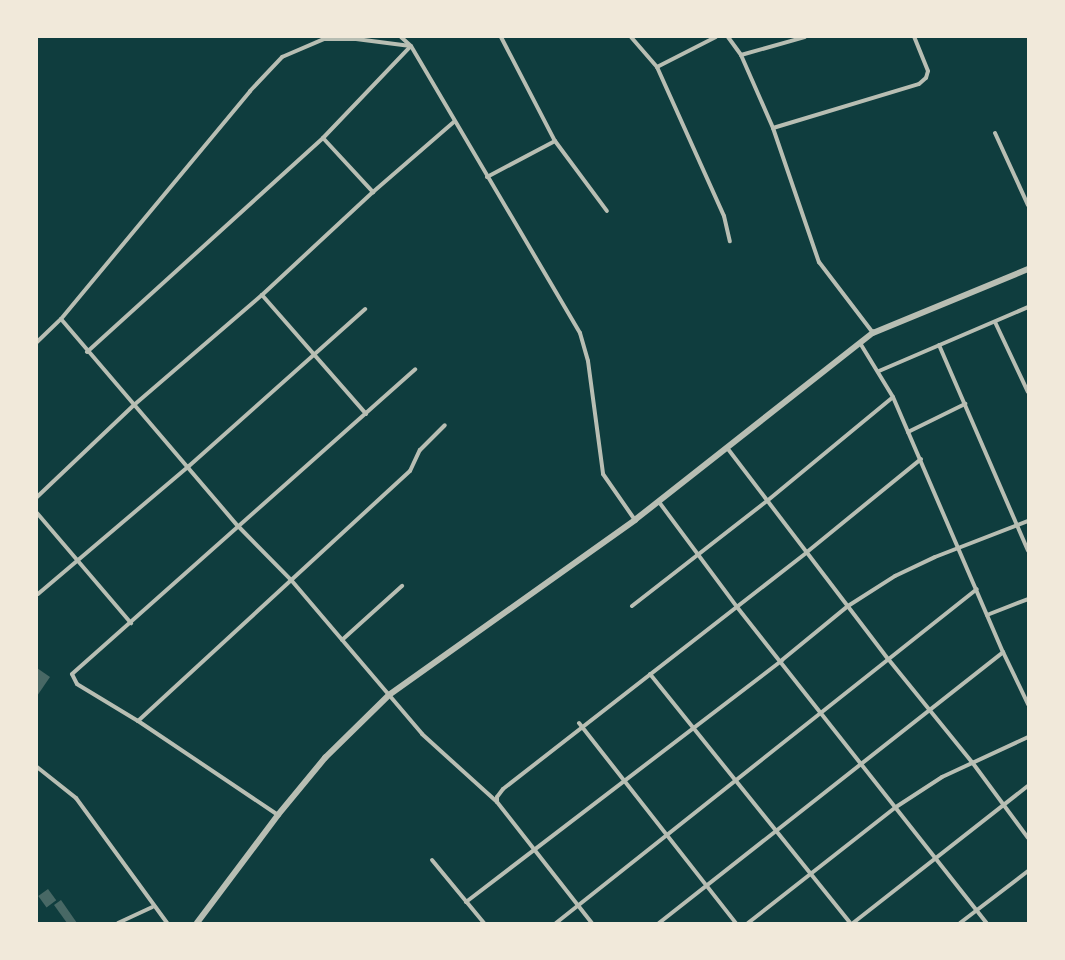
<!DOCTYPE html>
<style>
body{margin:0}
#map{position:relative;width:1065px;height:960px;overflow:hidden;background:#0f3d3e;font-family:Barlow,sans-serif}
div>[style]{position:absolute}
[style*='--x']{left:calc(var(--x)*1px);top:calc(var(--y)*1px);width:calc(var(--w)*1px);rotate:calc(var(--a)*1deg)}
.building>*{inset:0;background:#486865;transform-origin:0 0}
.minor>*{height:4px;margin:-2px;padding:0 2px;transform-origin:2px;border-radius:2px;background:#b8beb3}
.tertiary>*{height:5.5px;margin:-2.75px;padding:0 2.75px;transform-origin:2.75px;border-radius:2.75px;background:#b8beb3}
span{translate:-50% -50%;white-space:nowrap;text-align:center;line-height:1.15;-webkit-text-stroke:3px #f1e9da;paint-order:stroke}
.frame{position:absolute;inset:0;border:38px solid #f1e9da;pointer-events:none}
</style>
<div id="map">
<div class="building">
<i style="clip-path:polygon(37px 668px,50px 677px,37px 696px)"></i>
<i style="left:48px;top:889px;width:14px;height:12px;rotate:54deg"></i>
<i style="clip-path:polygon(61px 900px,77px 923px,67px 923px,54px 905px)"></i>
</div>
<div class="minor">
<i style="--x:401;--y:37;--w:13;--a:42"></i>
<i style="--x:411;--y:46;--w:333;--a:59.5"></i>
<i style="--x:580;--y:333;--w:29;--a:74"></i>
<i style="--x:588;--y:361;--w:114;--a:82.4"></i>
<i style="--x:603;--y:474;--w:56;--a:55.2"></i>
<i style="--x:501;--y:37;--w:117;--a:62.6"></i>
<i style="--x:555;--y:141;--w:87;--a:53.4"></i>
<i style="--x:631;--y:37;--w:40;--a:49"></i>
<i style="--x:657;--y:67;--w:163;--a:65.8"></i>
<i style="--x:724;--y:216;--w:26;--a:77"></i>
<i style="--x:728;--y:37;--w:22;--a:54"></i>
<i style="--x:741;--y:55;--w:80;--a:66.3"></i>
<i style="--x:773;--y:128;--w:142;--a:71.1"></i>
<i style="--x:819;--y:262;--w:89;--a:52.7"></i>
<i style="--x:741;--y:55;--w:66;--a:-15.7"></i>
<i style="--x:657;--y:67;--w:66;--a:-27"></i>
<i style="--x:773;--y:128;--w:152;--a:-16.8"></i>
<i style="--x:919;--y:84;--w:9;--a:-41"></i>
<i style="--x:926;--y:78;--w:7;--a:-74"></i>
<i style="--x:928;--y:71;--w:37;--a:-112"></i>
<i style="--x:995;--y:133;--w:79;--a:65.4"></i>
<i style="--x:323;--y:138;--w:74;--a:47.2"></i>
<i style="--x:487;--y:177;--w:77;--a:-27.9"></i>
<i style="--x:262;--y:295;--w:158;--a:48.8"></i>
<i style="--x:61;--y:319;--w:272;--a:49.5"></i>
<i style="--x:238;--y:526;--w:77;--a:45.5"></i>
<i style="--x:292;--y:581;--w:201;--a:49.6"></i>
<i style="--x:422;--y:734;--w:101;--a:42.2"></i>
<i style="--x:497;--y:802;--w:154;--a:51.9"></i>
<i style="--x:995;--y:322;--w:77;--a:64.8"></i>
<i style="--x:37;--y:342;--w:33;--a:-44"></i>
<i style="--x:61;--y:319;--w:296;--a:-50.3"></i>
<i style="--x:250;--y:91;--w:47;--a:-46.7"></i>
<i style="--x:282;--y:57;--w:46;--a:-23.2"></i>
<i style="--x:324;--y:39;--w:32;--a:0"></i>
<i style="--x:356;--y:39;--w:55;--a:7.3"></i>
<i style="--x:860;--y:343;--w:63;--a:58.6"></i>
<i style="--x:893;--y:397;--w:278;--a:66.7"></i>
<i style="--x:1003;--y:652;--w:58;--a:64.3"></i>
<i style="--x:939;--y:345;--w:224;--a:66.6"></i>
<i style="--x:87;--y:352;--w:319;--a:-42.2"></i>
<i style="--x:323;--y:138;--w:127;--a:-46.3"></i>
<i style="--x:879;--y:371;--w:162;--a:-23.2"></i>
<i style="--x:908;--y:432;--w:64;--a:-26.2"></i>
<i style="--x:728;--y:449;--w:265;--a:52.7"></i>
<i style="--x:889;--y:660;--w:132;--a:50.9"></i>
<i style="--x:972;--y:762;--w:94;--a:53.6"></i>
<i style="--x:37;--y:497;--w:134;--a:-43.5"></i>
<i style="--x:134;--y:405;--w:169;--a:-40.7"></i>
<i style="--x:262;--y:295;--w:151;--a:-42.9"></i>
<i style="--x:373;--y:192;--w:108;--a:-40.9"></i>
<i style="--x:659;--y:502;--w:131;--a:53.4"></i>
<i style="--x:737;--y:607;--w:403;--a:51.7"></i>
<i style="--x:37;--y:513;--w:145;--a:49.5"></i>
<i style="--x:38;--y:594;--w:198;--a:-40.3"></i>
<i style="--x:189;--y:466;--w:236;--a:-41.7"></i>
<i style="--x:632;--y:606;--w:171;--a:-37.9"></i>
<i style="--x:767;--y:501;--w:163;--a:-39.5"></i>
<i style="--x:987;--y:615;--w:44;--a:-21.3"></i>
<i style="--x:342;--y:640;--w:81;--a:-42"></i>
<i style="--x:650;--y:674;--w:319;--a:51.2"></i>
<i style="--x:138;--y:721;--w:369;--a:-42.6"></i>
<i style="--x:410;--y:471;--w:23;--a:-65"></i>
<i style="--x:420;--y:450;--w:35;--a:-45"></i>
<i style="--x:579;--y:723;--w:254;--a:51.9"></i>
<i style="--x:37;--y:767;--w:50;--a:38.5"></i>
<i style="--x:76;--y:798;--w:155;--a:53.9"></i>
<i style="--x:497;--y:802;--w:5;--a:-90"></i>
<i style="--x:497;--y:797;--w:10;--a:-53"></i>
<i style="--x:503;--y:789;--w:385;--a:-37.9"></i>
<i style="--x:807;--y:552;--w:147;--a:-39.2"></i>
<i style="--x:278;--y:815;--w:169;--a:-146.1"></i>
<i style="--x:138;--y:721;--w:71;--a:-148.8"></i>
<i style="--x:77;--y:684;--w:11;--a:-117"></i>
<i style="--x:72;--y:674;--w:459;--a:-41.6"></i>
<i style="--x:432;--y:860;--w:82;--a:50.5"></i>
<i style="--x:466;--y:902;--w:398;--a:-37.4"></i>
<i style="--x:782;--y:660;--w:85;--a:-39.3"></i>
<i style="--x:848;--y:606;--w:56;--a:-32.6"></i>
<i style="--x:895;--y:576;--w:44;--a:-25.4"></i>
<i style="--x:935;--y:557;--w:100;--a:-21.2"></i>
<i style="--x:118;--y:923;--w:38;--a:-25"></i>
<i style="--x:556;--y:923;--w:537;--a:-38.43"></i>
<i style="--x:659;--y:923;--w:438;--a:-38.2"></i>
<i style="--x:748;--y:923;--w:188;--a:-38.1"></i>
<i style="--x:896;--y:807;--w:55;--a:-33.1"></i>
<i style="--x:942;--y:777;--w:95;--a:-24.9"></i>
<i style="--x:853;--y:923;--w:222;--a:-38.1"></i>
<i style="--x:960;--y:923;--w:86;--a:-37.4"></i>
</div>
<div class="tertiary">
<i style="--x:197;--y:923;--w:135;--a:-53.1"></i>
<i style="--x:278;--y:815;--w:74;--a:-50.5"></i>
<i style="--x:325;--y:758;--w:90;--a:-44.5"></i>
<i style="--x:389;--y:695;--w:302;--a:-35.4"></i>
<i style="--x:635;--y:520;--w:303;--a:-38.2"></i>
<i style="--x:873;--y:333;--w:168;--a:-22.4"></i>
</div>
<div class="frame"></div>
</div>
